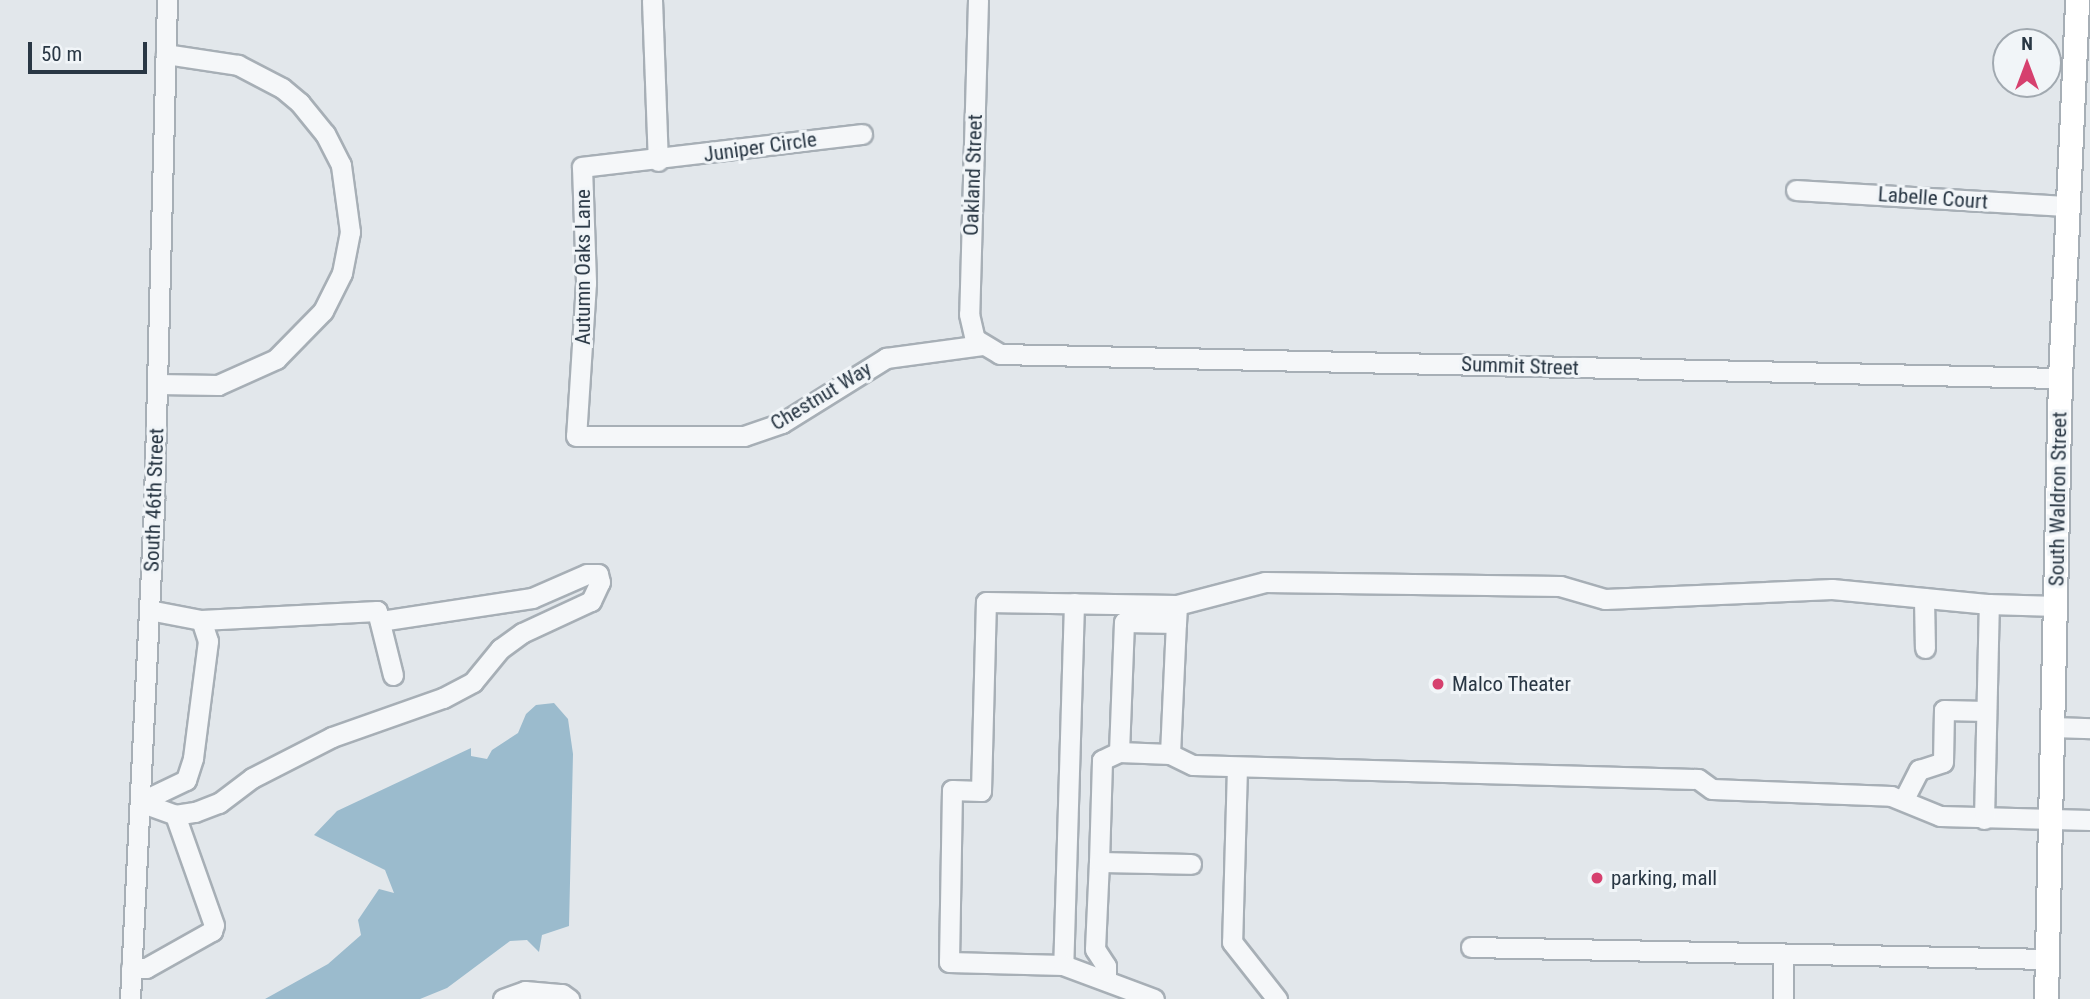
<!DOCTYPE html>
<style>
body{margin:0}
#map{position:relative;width:2090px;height:999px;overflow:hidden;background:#e2e7eb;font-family:"Roboto Condensed",sans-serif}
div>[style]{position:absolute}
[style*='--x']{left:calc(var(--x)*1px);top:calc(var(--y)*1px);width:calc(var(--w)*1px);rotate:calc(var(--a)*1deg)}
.water>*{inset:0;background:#9bbbcd}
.roads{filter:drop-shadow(2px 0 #a7afb6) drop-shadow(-2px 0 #a7afb6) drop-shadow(0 2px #a7afb6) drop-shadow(0 -2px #a7afb6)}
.minor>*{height:19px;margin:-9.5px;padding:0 9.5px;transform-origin:9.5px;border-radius:9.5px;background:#f5f7f9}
.major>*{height:23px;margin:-11.5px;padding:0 11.5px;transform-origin:11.5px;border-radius:11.5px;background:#fff}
.dots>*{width:19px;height:19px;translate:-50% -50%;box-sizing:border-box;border:4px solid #f1f5f8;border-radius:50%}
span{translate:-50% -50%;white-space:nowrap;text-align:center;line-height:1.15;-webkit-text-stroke:6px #f1f5f8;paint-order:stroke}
.street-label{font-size:21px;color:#293744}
.poi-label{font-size:21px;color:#293744}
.left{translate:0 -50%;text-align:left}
.north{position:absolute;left:1992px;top:28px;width:70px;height:70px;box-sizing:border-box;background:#f1f5f8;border:2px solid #a1a9b0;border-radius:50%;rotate:0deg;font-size:19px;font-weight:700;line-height:28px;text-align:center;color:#293744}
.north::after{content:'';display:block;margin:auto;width:24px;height:32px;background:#d6406e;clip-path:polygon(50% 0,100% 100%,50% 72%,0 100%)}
.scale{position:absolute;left:28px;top:42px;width:119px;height:32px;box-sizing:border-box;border:4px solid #293744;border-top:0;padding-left:9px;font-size:21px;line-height:24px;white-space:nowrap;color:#293744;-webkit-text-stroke:5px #f1f5f8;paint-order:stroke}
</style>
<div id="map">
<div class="water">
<i style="clip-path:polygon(554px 703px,568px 719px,573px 754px,569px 926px,542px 935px,539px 952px,527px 940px,510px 941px,447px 988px,420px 999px,265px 999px,328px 964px,361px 935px,358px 920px,379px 889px,394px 893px,385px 870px,314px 835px,337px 811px,471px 748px,471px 756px,487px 759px,492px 750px,518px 733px,526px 714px,536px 705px)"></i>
</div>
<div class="roads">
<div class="minor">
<i style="--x:652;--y:0;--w:161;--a:87.9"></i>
<i style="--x:978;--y:0;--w:314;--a:91.6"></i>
<i style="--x:969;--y:314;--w:26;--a:77"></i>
<i style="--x:975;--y:339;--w:29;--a:31"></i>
<i style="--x:1000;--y:354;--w:1060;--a:1.3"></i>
<i style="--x:862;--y:134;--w:282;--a:173.3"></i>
<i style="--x:582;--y:167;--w:116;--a:88"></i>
<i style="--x:586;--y:283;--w:153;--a:93.7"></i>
<i style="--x:576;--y:436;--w:168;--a:0"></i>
<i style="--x:744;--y:436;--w:40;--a:-18.9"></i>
<i style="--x:782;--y:423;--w:123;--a:-32"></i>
<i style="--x:886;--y:358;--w:97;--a:-7.7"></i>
<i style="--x:1796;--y:190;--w:273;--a:3.4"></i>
<i style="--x:158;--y:384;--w:60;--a:1"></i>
<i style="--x:218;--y:385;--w:64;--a:-24.1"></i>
<i style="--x:276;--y:359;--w:67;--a:-45.6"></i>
<i style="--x:323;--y:311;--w:42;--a:-63.4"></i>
<i style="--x:342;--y:273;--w:42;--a:-79"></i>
<i style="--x:350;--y:232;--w:68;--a:-97.7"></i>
<i style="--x:341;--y:165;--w:35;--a:-117"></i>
<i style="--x:325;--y:134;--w:40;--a:-129"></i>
<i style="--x:300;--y:103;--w:23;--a:-140"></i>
<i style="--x:282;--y:88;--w:50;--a:-152.4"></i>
<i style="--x:238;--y:65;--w:73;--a:-171.3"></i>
<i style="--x:1924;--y:598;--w:50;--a:88.9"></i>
<i style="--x:1074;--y:603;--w:362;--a:91.7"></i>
<i style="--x:1063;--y:965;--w:114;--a:-178.5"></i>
<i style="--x:949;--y:962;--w:172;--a:-89"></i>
<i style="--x:952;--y:790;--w:29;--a:2"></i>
<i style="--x:981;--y:791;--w:189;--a:-88.5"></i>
<i style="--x:986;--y:602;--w:191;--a:0.9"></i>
<i style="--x:1177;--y:605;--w:18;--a:93"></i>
<i style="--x:1177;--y:605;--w:91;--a:-14.6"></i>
<i style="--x:1265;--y:582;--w:295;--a:0.8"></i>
<i style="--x:1560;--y:586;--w:47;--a:16.1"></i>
<i style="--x:1605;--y:599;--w:227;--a:-2.5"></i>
<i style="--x:1832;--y:589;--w:158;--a:5.5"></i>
<i style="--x:201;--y:620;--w:176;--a:-2.9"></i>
<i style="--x:377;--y:611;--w:66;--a:76"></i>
<i style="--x:2054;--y:727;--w:36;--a:2"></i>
<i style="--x:1170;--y:754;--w:131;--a:-87.4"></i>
<i style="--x:1176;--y:623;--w:52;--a:-178.9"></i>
<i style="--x:1124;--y:622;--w:130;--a:92.2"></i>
<i style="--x:1119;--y:752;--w:51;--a:2.2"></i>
<i style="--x:1170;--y:754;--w:25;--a:26"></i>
<i style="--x:1193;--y:765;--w:505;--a:1.59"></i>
<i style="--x:1698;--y:779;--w:17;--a:36"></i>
<i style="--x:1712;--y:789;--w:179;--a:2.2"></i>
<i style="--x:1891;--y:796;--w:53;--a:22.2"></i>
<i style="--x:1940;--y:816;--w:150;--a:1.5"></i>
<i style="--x:1237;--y:767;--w:175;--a:91.6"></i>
<i style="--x:1232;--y:942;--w:73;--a:51.7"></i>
<i style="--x:1904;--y:799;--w:33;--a:-63"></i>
<i style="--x:1919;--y:770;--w:25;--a:-18"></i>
<i style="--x:1943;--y:762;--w:52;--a:-88.9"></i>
<i style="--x:1944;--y:710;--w:42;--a:1.4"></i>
<i style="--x:140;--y:802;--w:37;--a:20"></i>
<i style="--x:175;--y:815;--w:20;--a:-9"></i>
<i style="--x:195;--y:812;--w:26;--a:-21"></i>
<i style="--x:219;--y:803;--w:41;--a:-37.1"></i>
<i style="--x:252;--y:778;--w:90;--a:-27.1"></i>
<i style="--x:332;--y:737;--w:118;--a:-19.4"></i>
<i style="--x:443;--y:698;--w:34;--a:-28"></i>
<i style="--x:473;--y:682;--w:43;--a:-50.7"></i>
<i style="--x:500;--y:649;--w:27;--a:-36"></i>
<i style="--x:522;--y:633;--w:76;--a:-24.9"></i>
<i style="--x:591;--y:601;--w:21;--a:-65"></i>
<i style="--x:600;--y:582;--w:8;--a:-104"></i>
<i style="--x:598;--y:574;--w:11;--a:180"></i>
<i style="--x:587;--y:574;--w:60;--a:156.4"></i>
<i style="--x:532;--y:598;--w:154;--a:171.4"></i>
<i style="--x:140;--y:802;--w:51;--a:-25.6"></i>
<i style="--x:186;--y:780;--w:23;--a:-72"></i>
<i style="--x:193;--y:758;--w:118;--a:-82.7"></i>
<i style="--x:208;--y:641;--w:22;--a:-108"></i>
<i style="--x:201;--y:620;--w:53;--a:-169.1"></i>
<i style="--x:1984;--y:819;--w:215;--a:-88.7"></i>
<i style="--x:1989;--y:604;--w:67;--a:1.7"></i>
<i style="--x:1099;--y:862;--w:102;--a:-88.3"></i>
<i style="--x:1102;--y:760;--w:19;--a:-25"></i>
<i style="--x:1471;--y:947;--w:576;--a:1.19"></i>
<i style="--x:1063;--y:965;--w:97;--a:20.5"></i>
<i style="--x:131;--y:968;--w:15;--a:0"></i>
<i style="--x:146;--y:968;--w:76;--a:-29.3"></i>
<i style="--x:212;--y:931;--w:6;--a:-72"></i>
<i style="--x:214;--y:925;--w:117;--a:-109.5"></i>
<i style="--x:1106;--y:978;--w:12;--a:-90"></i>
<i style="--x:1106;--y:966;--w:20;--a:-123"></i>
<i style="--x:1095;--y:949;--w:87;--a:-87.4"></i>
<i style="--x:1099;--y:862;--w:92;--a:1.2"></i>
<i style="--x:130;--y:999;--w:500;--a:-87.2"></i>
<i style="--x:154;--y:500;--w:500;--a:-88.51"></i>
<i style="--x:503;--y:999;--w:23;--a:-20"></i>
<i style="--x:525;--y:991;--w:37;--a:5"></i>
<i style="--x:562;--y:994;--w:9;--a:36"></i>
<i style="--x:1783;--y:999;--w:44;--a:-90"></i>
</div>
<div class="major">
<i style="--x:2046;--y:999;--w:621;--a:-88.71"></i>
<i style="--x:2060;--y:378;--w:378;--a:-87.4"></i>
</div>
</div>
<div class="dots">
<i style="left:1438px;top:684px;background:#d6406e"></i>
<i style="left:1597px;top:878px;background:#d6406e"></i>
</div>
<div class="street-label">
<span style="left:760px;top:147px;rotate:-8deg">Juniper Circle</span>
<span style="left:973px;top:175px;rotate:-88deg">Oakland Street</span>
<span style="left:1933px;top:198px;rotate:4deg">Labelle Court</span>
<span style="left:583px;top:267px;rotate:-90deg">Autumn Oaks Lane</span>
<span style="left:1520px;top:366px;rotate:2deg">Summit Street</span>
<span style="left:821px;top:396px;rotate:-31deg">Chestnut Way</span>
<span style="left:2058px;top:499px;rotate:-89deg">South Waldron Street</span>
<span style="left:154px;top:500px;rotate:-88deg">South 46th Street</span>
</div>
<div class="poi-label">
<span class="left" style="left:1452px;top:684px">Malco Theater</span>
<span class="left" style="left:1611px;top:878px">parking, mall</span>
</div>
<div class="north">N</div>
<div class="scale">50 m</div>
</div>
